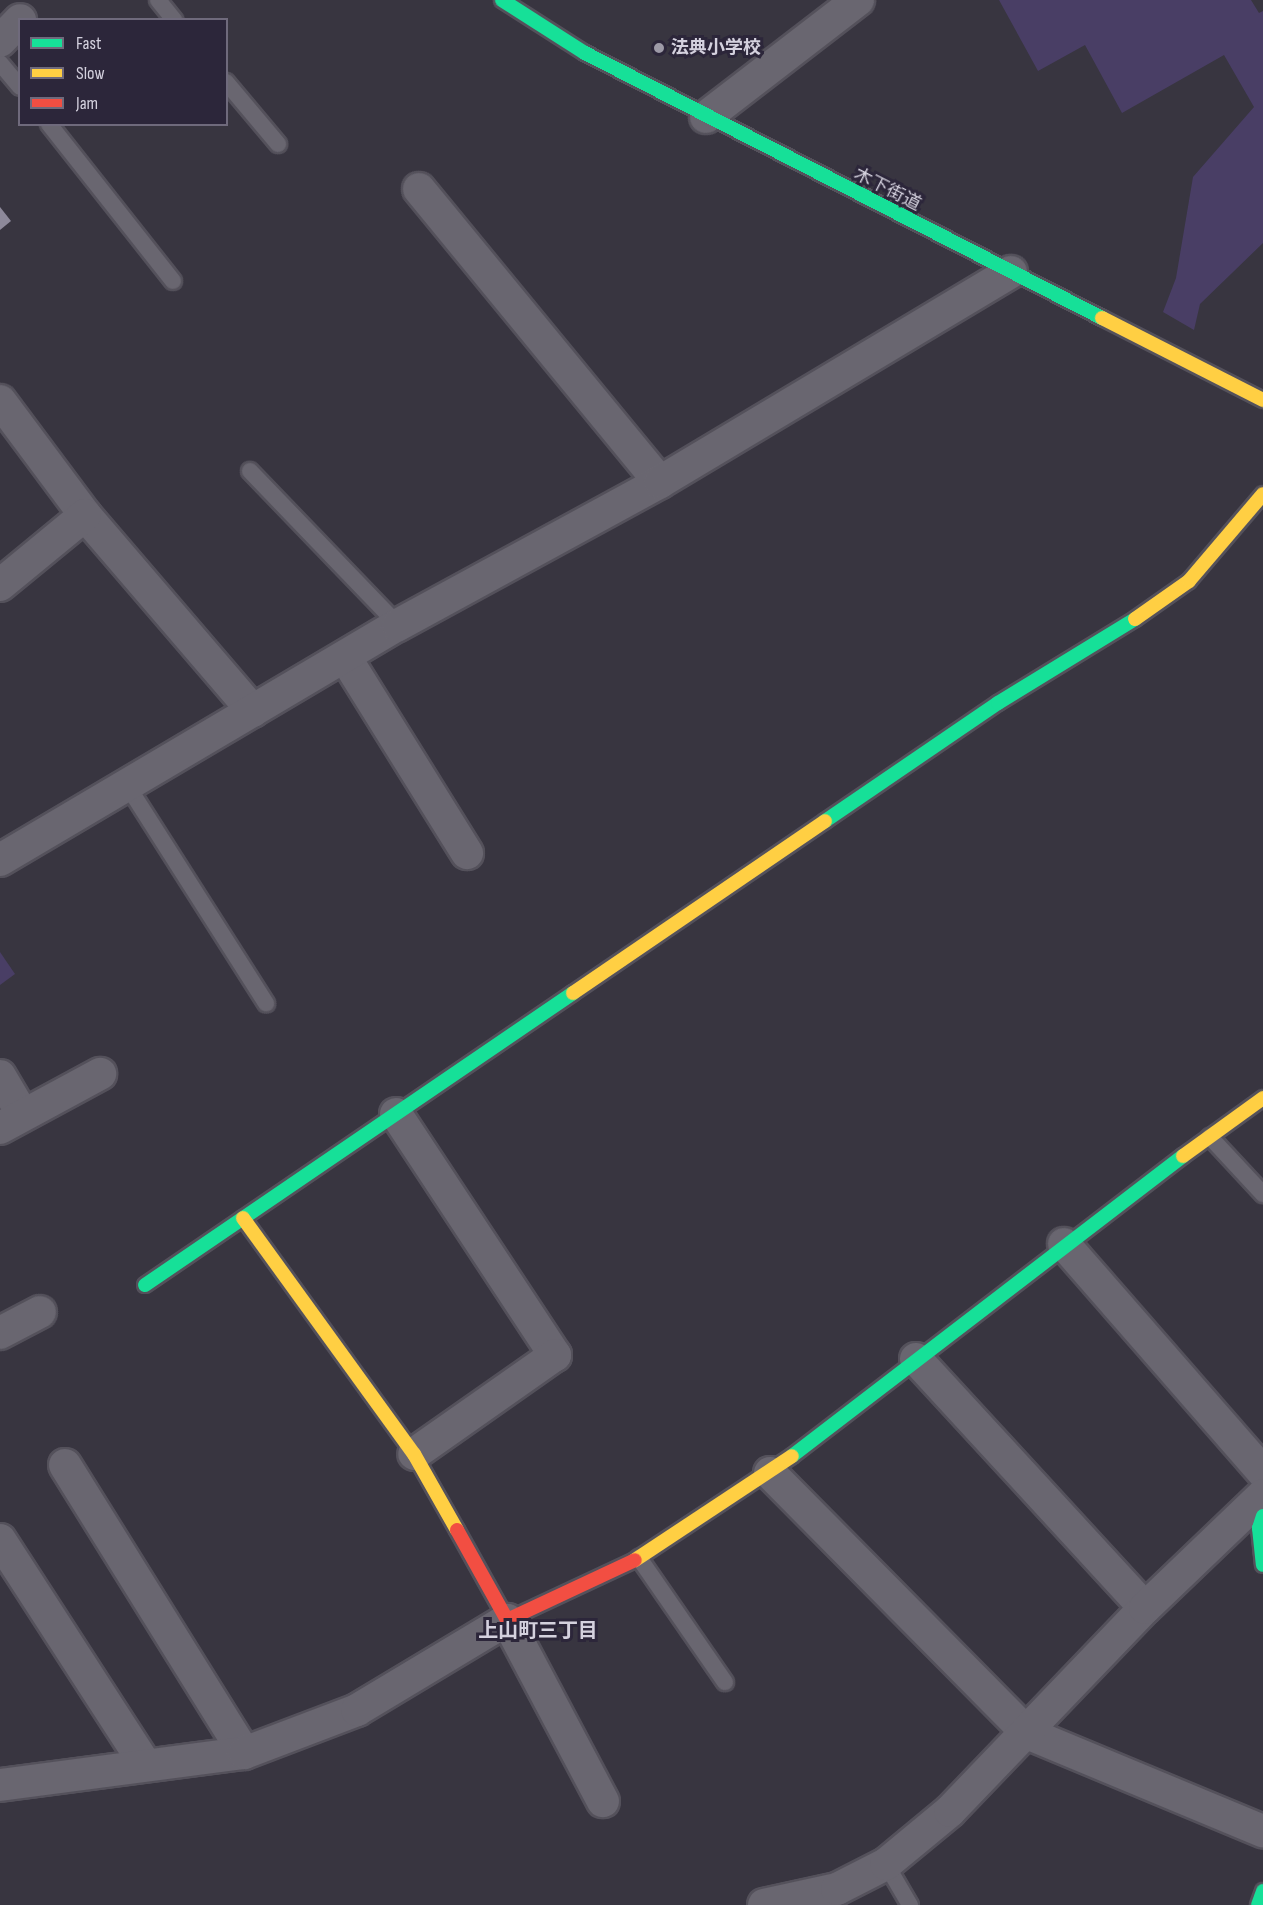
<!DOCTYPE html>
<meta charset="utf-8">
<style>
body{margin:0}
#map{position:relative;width:1263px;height:1905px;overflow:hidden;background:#383540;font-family:"Sofia Sans Condensed","Noto Sans JP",sans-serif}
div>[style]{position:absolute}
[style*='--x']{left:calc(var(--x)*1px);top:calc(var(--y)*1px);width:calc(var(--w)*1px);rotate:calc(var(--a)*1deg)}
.green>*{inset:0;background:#493e65}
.building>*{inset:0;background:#8d899a}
.roads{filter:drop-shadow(2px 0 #54515b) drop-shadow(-2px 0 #54515b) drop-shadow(0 2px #54515b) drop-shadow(0 -2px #54515b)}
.lane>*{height:16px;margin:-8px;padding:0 8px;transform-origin:8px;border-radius:8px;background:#696670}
.street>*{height:32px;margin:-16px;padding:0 16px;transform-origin:16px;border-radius:16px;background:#696670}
.fast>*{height:14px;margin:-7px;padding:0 7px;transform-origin:7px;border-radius:7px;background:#16e098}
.slow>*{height:14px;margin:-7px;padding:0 7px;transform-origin:7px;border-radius:7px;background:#ffcf43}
.jam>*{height:14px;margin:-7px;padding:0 7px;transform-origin:7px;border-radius:7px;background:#f24e42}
.dots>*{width:16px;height:16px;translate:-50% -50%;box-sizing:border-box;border:3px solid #2c263a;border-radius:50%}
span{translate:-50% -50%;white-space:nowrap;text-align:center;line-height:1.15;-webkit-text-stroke:6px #2c263a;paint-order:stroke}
.poi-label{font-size:18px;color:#d4d1de;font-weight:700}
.left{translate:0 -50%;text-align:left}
.street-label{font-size:18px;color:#d4d1de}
.neighbourhood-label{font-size:20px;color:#d4d1de;font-weight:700}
.legend{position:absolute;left:18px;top:18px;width:210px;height:108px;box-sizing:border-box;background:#2c263a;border:2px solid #6f6a7c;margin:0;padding:8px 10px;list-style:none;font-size:18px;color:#d4d1de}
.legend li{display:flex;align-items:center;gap:12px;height:30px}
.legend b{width:30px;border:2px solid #6f6a7c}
</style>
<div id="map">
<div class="green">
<i style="clip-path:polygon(999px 0,1251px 0,1259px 13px,1263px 11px,1263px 243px,1200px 304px,1194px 330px,1163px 312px,1176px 278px,1193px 177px,1254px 107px,1224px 55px,1122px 113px,1085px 45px,1038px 71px)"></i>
<i style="clip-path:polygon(0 952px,15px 974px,0 985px)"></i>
</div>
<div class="building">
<i style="clip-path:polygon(0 207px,11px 221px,0 230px)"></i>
</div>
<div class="roads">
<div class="lane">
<i style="--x:158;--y:0;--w:26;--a:51"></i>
<i style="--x:0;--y:63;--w:31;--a:50"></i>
<i style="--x:226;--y:82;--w:81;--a:50"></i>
<i style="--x:49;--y:124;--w:200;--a:51.7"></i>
<i style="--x:250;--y:471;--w:214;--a:46.1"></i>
<i style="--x:127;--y:785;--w:259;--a:57.5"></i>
<i style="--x:1210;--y:1137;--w:78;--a:47.1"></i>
<i style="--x:639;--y:1558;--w:151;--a:55.3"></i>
<i style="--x:886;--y:1864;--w:48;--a:59.7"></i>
</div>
<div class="street">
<i style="--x:0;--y:41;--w:29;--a:-46"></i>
<i style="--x:706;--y:117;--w:192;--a:-37.6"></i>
<i style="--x:419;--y:189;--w:379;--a:50.6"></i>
<i style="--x:0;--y:401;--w:142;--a:53.3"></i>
<i style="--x:85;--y:515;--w:258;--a:49.4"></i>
<i style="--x:0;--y:585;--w:110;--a:-39.5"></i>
<i style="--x:345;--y:657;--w:231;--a:58.1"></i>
<i style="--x:0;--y:860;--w:462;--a:-30.6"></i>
<i style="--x:398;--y:625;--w:298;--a:-28.6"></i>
<i style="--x:660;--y:482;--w:409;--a:-30.9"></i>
<i style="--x:0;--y:1076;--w:45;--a:59.5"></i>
<i style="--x:396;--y:1114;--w:289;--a:56.6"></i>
<i style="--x:555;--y:1355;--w:172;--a:144.9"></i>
<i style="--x:0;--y:1128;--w:114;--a:-28.4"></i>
<i style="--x:1064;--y:1244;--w:303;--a:48.9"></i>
<i style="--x:0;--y:1333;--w:45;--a:-27.7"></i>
<i style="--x:916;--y:1359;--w:338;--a:47.4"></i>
<i style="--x:65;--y:1465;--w:339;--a:58.1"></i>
<i style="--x:770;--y:1473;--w:366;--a:45.3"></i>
<i style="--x:1027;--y:1733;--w:256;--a:22.6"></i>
<i style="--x:0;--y:1540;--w:267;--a:57.1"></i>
<i style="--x:0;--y:1785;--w:246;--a:-7.5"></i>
<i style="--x:244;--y:1753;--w:121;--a:-20.8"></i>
<i style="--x:357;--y:1710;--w:175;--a:-31"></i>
<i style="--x:507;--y:1620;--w:205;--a:62.1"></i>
<i style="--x:764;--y:1905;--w:75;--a:-12.4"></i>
<i style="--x:837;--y:1889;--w:55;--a:-27"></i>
<i style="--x:886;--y:1864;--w:83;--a:-39.6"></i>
<i style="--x:950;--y:1811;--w:281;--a:-46.2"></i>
<i style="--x:1145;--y:1608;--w:163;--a:-43.8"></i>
</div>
<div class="fast">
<i style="--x:502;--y:0;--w:98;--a:32.6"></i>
<i style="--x:585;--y:53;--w:581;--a:27.14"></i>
<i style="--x:825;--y:821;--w:209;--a:-34.3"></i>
<i style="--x:998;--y:703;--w:161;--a:-31.5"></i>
<i style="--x:145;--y:1285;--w:518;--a:-34.3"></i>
<i style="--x:792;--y:1456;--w:493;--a:-37.5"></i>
<i style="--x:1263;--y:1516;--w:13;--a:108"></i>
<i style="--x:1259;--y:1528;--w:37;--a:84"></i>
<i style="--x:1258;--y:1905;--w:15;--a:-70"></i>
</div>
<div class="slow">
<i style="--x:1102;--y:318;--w:181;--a:27"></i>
<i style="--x:1135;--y:619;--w:66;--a:-35.1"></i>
<i style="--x:1189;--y:581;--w:114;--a:-49.6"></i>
<i style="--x:573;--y:993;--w:305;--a:-34.3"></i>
<i style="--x:1183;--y:1156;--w:99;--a:-35.9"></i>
<i style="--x:243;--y:1218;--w:291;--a:54.1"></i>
<i style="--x:414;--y:1454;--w:87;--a:60.5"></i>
<i style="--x:635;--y:1560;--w:188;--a:-33.5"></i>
</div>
<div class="jam">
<i style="--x:457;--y:1530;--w:103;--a:60.9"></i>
<i style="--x:507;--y:1620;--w:141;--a:-25.1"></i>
</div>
</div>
<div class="dots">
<i style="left:659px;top:48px;background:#9d9aa7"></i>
</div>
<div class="poi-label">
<span class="left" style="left:671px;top:48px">法典小学校</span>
</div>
<div class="street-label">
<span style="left:887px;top:190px;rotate:27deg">木下街道</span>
</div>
<div class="neighbourhood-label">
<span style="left:538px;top:1631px">上山町三丁目</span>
</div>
<ul class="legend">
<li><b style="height:8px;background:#16e098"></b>Fast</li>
<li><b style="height:8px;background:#ffcf43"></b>Slow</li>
<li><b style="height:8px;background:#f24e42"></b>Jam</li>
</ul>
</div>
